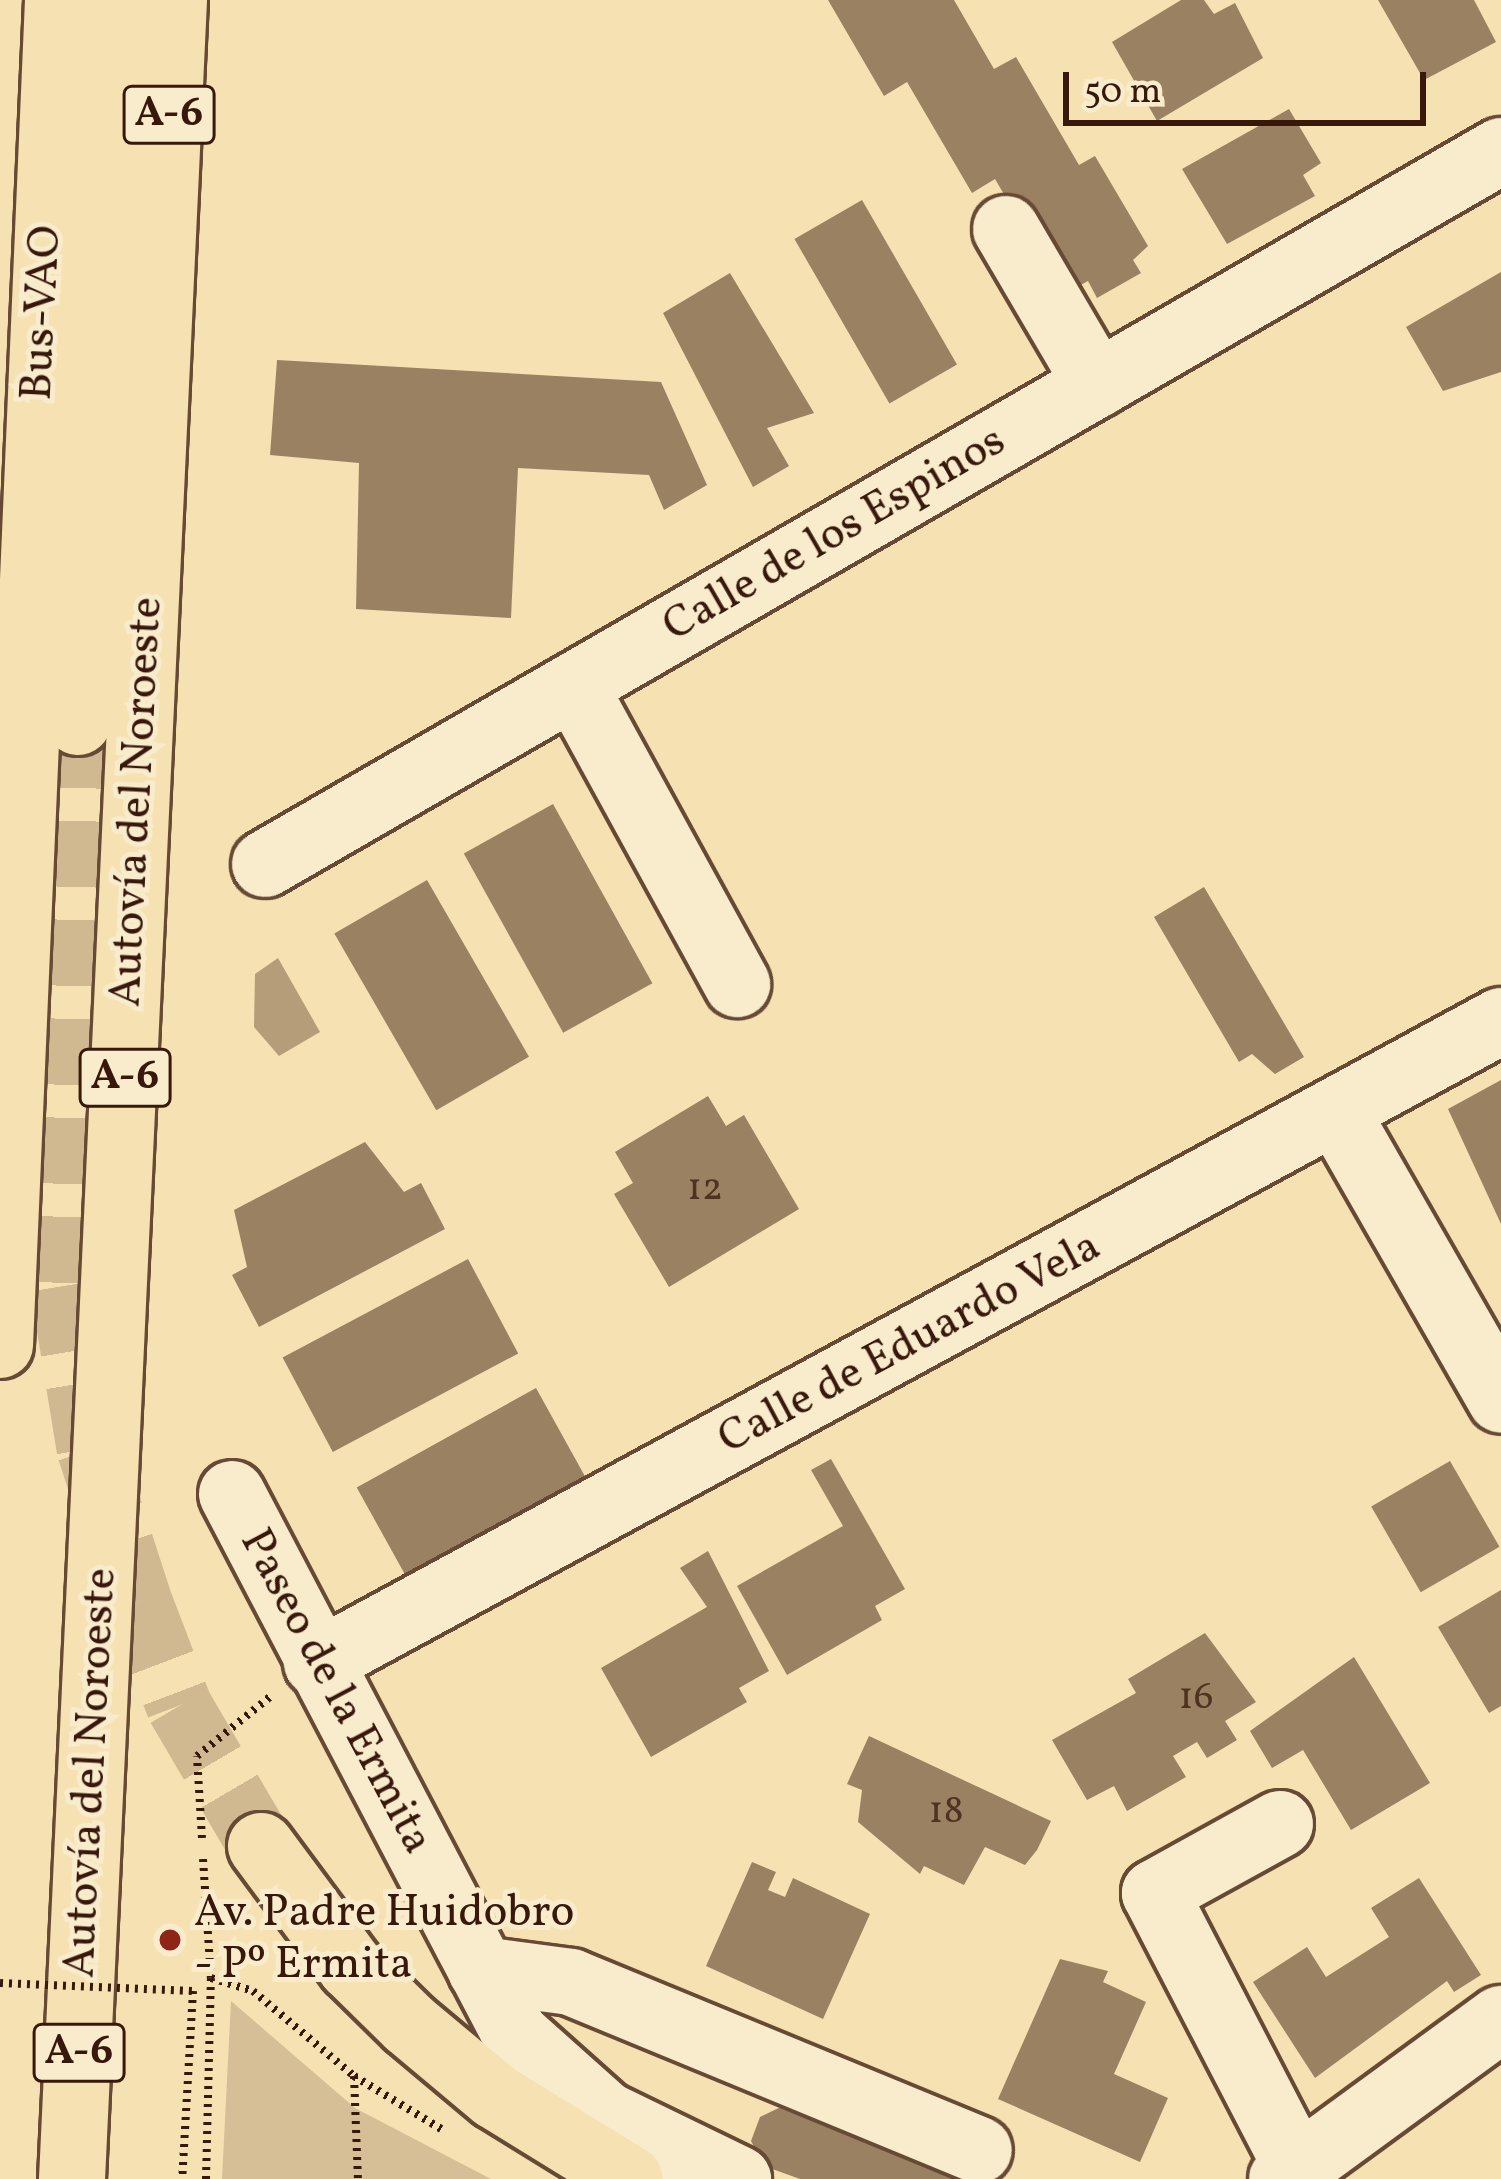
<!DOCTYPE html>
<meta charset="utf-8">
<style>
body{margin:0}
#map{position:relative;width:1501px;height:2179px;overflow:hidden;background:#f6e1b2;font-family:Vollkorn,serif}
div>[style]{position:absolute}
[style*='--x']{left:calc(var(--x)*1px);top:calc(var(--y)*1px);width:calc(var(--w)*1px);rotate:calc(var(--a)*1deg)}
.green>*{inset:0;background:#d6bf96}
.water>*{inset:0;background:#b59d79}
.building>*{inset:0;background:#9a8162;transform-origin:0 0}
.highway-tunnel>*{height:66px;margin-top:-33px;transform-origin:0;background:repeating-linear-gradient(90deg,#d0b991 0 66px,transparent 0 99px)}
.path>*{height:8px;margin-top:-4px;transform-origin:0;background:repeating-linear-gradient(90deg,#37180b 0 3px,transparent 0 9px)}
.roads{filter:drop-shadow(3px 0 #674a35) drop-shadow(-3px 0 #674a35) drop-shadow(0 3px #674a35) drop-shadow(0 -3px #674a35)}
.minor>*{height:66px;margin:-33px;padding:0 33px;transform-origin:33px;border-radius:33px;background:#f9eccd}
.highway>*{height:66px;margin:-33px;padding:0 33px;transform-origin:33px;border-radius:33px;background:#f6e1b2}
.path-bridge>*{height:8px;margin-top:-4px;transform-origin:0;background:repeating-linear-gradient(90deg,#37180b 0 3px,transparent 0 9px)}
.dots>*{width:33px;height:33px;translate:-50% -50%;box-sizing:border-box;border:6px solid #f9eccd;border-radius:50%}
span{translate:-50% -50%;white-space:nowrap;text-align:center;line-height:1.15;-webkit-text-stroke:10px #f9eccd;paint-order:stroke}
.number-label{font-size:39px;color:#503221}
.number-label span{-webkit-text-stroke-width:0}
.shield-label span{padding:3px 9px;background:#f9eccd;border:3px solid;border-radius:9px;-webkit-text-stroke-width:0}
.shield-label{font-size:42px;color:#37180b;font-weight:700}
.street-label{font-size:45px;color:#37180b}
.poi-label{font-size:45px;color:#37180b}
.left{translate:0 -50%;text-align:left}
.scale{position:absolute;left:1063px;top:72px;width:363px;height:54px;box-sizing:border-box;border:6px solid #37180b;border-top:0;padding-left:15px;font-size:36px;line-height:42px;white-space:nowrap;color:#37180b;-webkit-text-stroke:9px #f9eccd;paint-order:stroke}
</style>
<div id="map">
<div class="green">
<i style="clip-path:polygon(231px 2001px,355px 2108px,491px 2179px,222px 2179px)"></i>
</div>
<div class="water">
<i style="clip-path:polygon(278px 958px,320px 1032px,279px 1056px,254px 1027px,255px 974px)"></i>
</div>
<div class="building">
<i style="clip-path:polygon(828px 0,954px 0,994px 69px,1016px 57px,1079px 165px,1095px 156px,1148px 246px,1133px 260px,1141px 273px,1097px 298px,1088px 281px,1063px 295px,995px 179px,972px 193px,907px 82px,884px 96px)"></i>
<i style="clip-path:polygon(1181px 0,1204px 0,1214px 14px,1235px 3px,1263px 58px,1157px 121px,1112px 42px)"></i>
<i style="clip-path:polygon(1378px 0,1474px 0,1496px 42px,1424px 80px)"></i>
<i style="clip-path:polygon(1289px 109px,1321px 163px,1303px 175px,1315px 196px,1227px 244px,1182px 169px)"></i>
<i style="left:862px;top:200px;width:190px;height:78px;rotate:60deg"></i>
<i style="clip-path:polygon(1501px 272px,1501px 372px,1443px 391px,1406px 327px)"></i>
<i style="clip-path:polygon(730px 273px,814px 413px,767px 428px,789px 466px,753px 487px,663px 313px)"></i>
<i style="clip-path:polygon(277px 360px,661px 382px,707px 485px,664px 510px,649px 475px,518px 468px,511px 618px,356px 609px,359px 463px,270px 455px)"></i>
<i style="left:553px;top:804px;width:205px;height:102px;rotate:61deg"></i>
<i style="left:427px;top:880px;width:204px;height:107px;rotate:60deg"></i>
<i style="clip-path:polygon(1204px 887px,1304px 1057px,1275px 1074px,1252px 1054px,1239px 1062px,1154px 917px)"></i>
<i style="clip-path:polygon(1501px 1080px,1501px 1224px,1448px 1109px)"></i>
<i style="clip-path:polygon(708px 1096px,726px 1126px,744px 1115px,799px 1209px,669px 1287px,614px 1194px,633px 1183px,615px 1152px)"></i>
<i style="clip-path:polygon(365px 1142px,404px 1192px,421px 1183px,445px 1229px,259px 1327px,232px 1275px,247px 1267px,234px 1210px)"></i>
<i style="left:468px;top:1259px;width:107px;height:210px;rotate:62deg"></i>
<i style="left:536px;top:1388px;width:107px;height:205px;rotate:61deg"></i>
<i style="clip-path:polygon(831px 1459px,905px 1589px,875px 1606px,882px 1620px,787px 1675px,737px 1586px,843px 1526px,811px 1470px)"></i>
<i style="left:1450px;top:1461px;width:99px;height:91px;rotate:60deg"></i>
<i style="clip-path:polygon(708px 1551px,769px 1671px,739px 1688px,747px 1702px,651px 1757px,601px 1668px,707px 1607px,680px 1568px)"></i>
<i style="clip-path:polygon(1501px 1590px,1501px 1706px,1489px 1713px,1438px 1627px)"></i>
<i style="clip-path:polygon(1205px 1633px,1256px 1702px,1225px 1721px,1237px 1740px,1207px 1758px,1197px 1742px,1173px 1756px,1186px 1777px,1127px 1811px,1114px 1786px,1087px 1800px,1052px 1740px,1136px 1693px,1128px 1679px)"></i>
<i style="clip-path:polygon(1354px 1657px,1430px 1783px,1351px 1830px,1303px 1750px,1272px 1768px,1250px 1731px)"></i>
<i style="clip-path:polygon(869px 1736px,1051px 1821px,1037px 1850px,1025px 1865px,985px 1847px,964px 1885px,924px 1866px,920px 1874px,858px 1822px,862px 1790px,847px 1784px)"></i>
<i style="clip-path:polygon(752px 1862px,776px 1872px,768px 1890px,785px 1897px,793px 1878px,870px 1914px,823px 2019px,706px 1966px)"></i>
<i style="clip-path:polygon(1419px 1878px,1481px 1975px,1454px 1992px,1447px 1981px,1315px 2078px,1253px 1982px,1307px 1947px,1326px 1977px,1389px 1937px,1371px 1908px)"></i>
<i style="clip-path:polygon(1060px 1959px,1108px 1971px,1103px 1982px,1146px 2002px,1114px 2074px,1168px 2098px,1140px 2162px,998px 2099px)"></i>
<i style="clip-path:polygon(785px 2105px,963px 2179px,800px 2179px,764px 2166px,751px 2141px,760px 2117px)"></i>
</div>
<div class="highway-tunnel">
<i style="--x:78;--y:722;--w:564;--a:91.52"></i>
<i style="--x:63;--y:1286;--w:166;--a:80.7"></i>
<i style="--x:90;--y:1450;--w:159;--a:72"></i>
<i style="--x:139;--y:1601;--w:112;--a:69.1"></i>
<i style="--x:179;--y:1706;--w:162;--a:59.6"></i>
</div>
<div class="path">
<i style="--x:202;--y:1838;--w:82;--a:-93.5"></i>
<i style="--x:197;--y:1756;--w:95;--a:-39"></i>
<i style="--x:203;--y:1859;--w:119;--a:86.2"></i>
<i style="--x:211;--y:1978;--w:44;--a:17.2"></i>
<i style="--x:253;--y:1991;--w:132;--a:40.1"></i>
<i style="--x:354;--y:2076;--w:103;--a:87.8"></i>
<i style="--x:354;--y:2076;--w:102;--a:31.3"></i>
<i style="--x:206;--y:2179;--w:201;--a:-88.6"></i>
</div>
<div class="roads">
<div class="minor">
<i style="--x:1006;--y:229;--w:180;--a:59.6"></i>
<i style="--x:574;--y:686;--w:340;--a:61.3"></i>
<i style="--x:265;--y:864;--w:1427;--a:-29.98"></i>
<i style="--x:1338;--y:1115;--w:328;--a:60.2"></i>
<i style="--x:232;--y:1494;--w:610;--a:62.34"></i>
<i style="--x:515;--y:2034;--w:122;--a:41.7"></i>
<i style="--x:606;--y:2115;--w:147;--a:25.9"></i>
<i style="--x:317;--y:1663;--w:1347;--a:-28.47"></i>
<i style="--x:1280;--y:1824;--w:143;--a:151.1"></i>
<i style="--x:1155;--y:1893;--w:309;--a:62.6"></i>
<i style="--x:481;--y:1970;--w:91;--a:7.6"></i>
<i style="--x:571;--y:1982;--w:441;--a:22.4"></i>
<i style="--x:1282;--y:2179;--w:271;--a:-36.2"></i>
</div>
<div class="highway">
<i style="--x:78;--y:722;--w:723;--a:-87.54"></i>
<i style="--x:0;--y:1345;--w:1346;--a:-87.53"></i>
<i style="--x:261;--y:1846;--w:151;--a:53.4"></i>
<i style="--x:351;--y:1967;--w:81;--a:44.5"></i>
<i style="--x:409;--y:2024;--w:112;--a:39.9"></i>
<i style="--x:495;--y:2096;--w:158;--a:31.6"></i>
<i style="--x:72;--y:2179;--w:2181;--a:-87.32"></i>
</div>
</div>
<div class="path-bridge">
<i style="--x:0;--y:1983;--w:193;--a:2.4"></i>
<i style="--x:193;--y:1991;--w:188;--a:93.3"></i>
</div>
<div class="dots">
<i style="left:170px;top:1940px;background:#8f2418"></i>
</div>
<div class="number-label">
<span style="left:705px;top:1189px">12</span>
<span style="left:1196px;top:1698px">16</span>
<span style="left:946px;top:1812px">18</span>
</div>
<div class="shield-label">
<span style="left:169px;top:115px">A-6</span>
<span style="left:125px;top:1078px">A-6</span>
<span style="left:79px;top:2053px">A-6</span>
</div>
<div class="street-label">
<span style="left:43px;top:313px;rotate:-87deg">Bus-VAO</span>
<span style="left:835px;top:535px;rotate:-30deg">Calle de los Espinos</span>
<span style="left:138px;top:802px;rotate:-87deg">Autovía del Noroeste</span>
<span style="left:910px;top:1344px;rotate:-28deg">Calle de Eduardo Vela</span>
<span style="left:335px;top:1692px;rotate:62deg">Paseo de la Ermita</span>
<span style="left:92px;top:1773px;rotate:-87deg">Autovía del Noroeste</span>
</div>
<div class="poi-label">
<span class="left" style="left:194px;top:1940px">Av. Padre Huidobro<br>- Pº Ermita</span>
</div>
<div class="scale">50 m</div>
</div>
